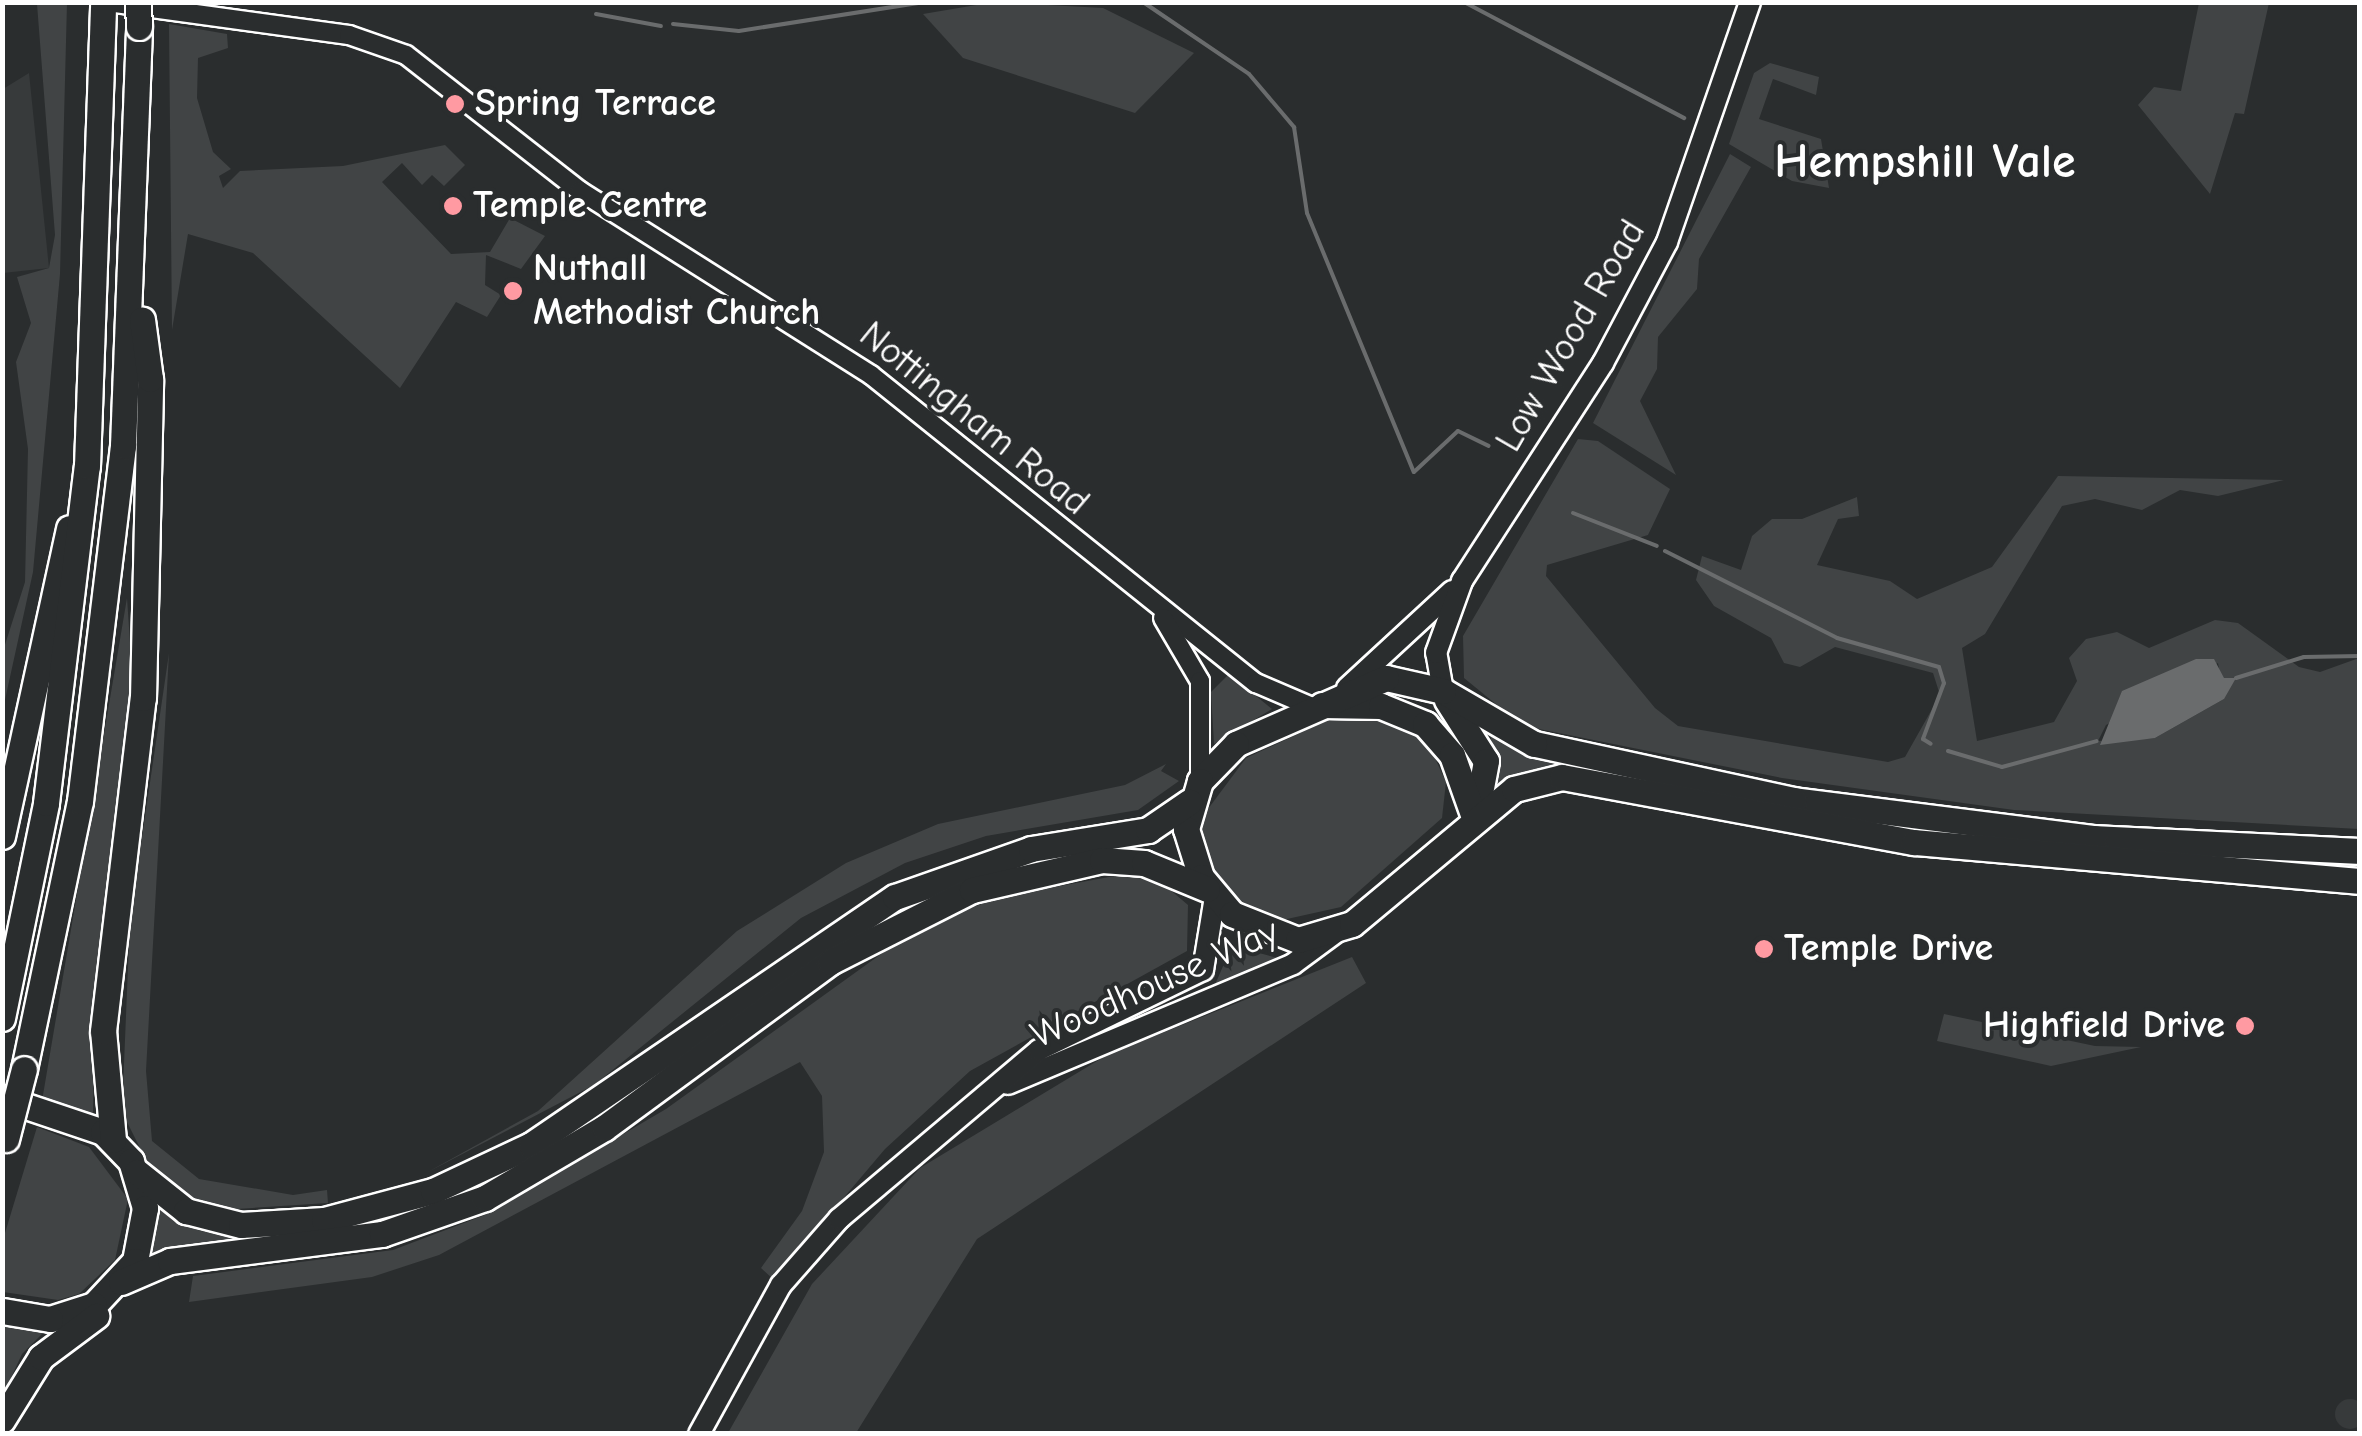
<!DOCTYPE html>
<style>
body{margin:0}
#map{position:relative;width:2362px;height:1436px;overflow:hidden;background:#2a2d2e;font-family:"Comic Neue",sans-serif}
div>[style]{position:absolute}
[style*='--x']{left:calc(var(--x)*1px);top:calc(var(--y)*1px);width:calc(var(--w)*1px);rotate:calc(var(--a)*1deg)}
.built>*{inset:0;background:#373a3b}
.round{border-radius:50%}
.green>*{inset:0;background:#414445}
.water>*{inset:0;background:#6a6c6d}
.stream>*{height:4px;margin:-2px;padding:0 2px;transform-origin:2px;border-radius:2px;background:#6a6c6d}
.roads{filter:drop-shadow(2px 0 #fff) drop-shadow(-2px 0 #fff) drop-shadow(0 2px #fff) drop-shadow(0 -2px #fff)}
.secondary>*{height:18px;margin:-9px;padding:0 9px;transform-origin:9px;border-radius:9px;background:#2a2d2e}
.primary>*{height:20px;margin:-10px;padding:0 10px;transform-origin:10px;border-radius:10px;background:#2a2d2e}
.highway>*{height:25px;margin:-12.5px;padding:0 12.5px;transform-origin:12.5px;border-radius:12.5px;background:#2a2d2e}
.bridges{filter:drop-shadow(2px 0 #fff) drop-shadow(-2px 0 #fff) drop-shadow(0 2px #fff) drop-shadow(0 -2px #fff)}
.highway-bridge>*{height:25px;margin:-12.5px;padding:0 12.5px;transform-origin:12.5px;border-radius:12.5px;background:#2a2d2e}
.dots>*{width:28px;height:28px;translate:-50% -50%;box-sizing:border-box;border:5px solid #2a2d2e;border-radius:50%}
span{translate:-50% -50%;white-space:nowrap;text-align:center;line-height:1.15;-webkit-text-stroke:8px #2a2d2e;paint-order:stroke}
.poi-label{font-size:38px;color:#fff;font-weight:700}
.left{translate:0 -50%;text-align:left}
.right{translate:-100% -50%;text-align:right}
.street-label{font-size:38px;color:#fff}
.district-label{font-size:48px;color:#fff;font-weight:700}
.frame{position:absolute;inset:0;border:5px solid #fff;pointer-events:none}
</style>
<div id="map">
<div class="built">
<i style="clip-path:polygon(29px 73px,49px 268px,3px 273px,3px 89px)"></i>
<i class="round" style="left:2335px;top:1399px;width:30px;height:30px"></i>
</div>
<div class="green">
<i style="clip-path:polygon(994px 2px,1103px 8px,1194px 53px,1135px 113px,963px 58px,923px 14px)"></i>
<i style="clip-path:polygon(67px 3px,60px 274px,33px 572px,3px 709px,3px 651px,25px 582px,28px 449px,16px 362px,31px 323px,17px 277px,49px 268px,55px 235px,37px 4px)"></i>
<i style="clip-path:polygon(2199px 3px,2269px 3px,2244px 114px,2235px 113px,2210px 194px,2138px 105px,2154px 87px,2181px 91px)"></i>
<i style="clip-path:polygon(169px 24px,227px 34px,228px 48px,198px 58px,197px 98px,213px 152px,231px 169px,219px 176px,223px 188px,240px 171px,343px 166px,445px 145px,465px 165px,444px 186px,432px 175px,422px 185px,402px 163px,382px 182px,451px 254px,490px 252px,510px 218px,545px 236px,521px 269px,486px 255px,485px 285px,501px 295px,487px 317px,456px 302px,400px 388px,253px 253px,188px 234px,172px 330px)"></i>
<i style="clip-path:polygon(1770px 63px,1819px 77px,1816px 95px,1773px 79px,1759px 119px,1821px 139px,1829px 188px,1792px 181px,1729px 144px,1754px 73px)"></i>
<i style="clip-path:polygon(1730px 154px,1751px 167px,1699px 259px,1697px 289px,1658px 337px,1657px 369px,1640px 401px,1676px 475px,1593px 423px)"></i>
<i style="clip-path:polygon(evenodd,1578px 439px,1598px 441px,1670px 489px,1648px 535px,1547px 565px,1546px 576px,1655px 708px,1678px 726px,1888px 762px,1905px 757px,1940px 695px,1933px 673px,1835px 647px,1800px 667px,1784px 663px,1771px 638px,1714px 606px,1696px 580px,1702px 556px,1741px 570px,1752px 536px,1772px 519px,1802px 519px,1857px 497px,1859px 516px,1838px 519px,1817px 565px,1890px 581px,1917px 599px,1992px 567px,2058px 476px,2284px 480px,2218px 496px,2180px 490px,2142px 510px,2095px 499px,2062px 506px,1985px 634px,1962px 648px,1977px 741px,2054px 722px,2077px 681px,2069px 658px,2086px 639px,2117px 632px,2149px 648px,2215px 620px,2238px 623px,2299px 667px,2320px 672px,2359px 658px,2359px 829px,2014px 810px,1782px 778px,1539px 729px,1508px 714px,1464px 678px,1463px 636px,1578px 439px,2218px 663px,2224px 699px,2155px 738px,2098px 741px,2106px 725px,2218px 663px)"></i>
<i style="clip-path:polygon(127px 598px,133px 686px,95px 981px,93px 1118px,42px 1101px)"></i>
<i style="clip-path:polygon(169px 653px,146px 1071px,152px 1141px,199px 1179px,293px 1195px,327px 1190px,328px 1203px,206px 1211px,149px 1166px,122px 1112px,130px 919px)"></i>
<i style="clip-path:polygon(1229px 674px,1272px 709px,1214px 744px,1211px 692px)"></i>
<i style="clip-path:polygon(1341px 714px,1379px 716px,1428px 743px,1446px 782px,1442px 818px,1341px 907px,1278px 921px,1230px 896px,1204px 855px,1199px 821px,1246px 758px)"></i>
<i style="clip-path:polygon(1490px 732px,1730px 796px,2359px 859px,2359px 875px,1925px 837px,1559px 766px,1498px 787px)"></i>
<i style="clip-path:polygon(1166px 764px,1161px 771px,1179px 781px,1138px 810px,986px 836px,905px 863px,801px 918px,594px 1085px,426px 1173px,538px 1111px,737px 931px,846px 863px,938px 824px,1125px 785px)"></i>
<i style="clip-path:polygon(1131px 873px,1155px 877px,1188px 905px,1187px 951px,970px 1071px,885px 1149px,774px 1280px,761px 1268px,802px 1211px,824px 1152px,822px 1096px,800px 1062px,439px 1255px,372px 1277px,189px 1302px,193px 1276px,393px 1250px,485px 1215px,666px 1109px,913px 931px,999px 897px)"></i>
<i style="clip-path:polygon(1233px 943px,1252px 951px,1281px 959px,1214px 987px)"></i>
<i style="clip-path:polygon(1352px 957px,1366px 983px,977px 1239px,856px 1433px,728px 1433px,812px 1284px,920px 1168px,1107px 1055px)"></i>
<i style="clip-path:polygon(755px 998px,577px 1136px,459px 1202px,319px 1240px,180px 1246px,141px 1258px,149px 1202px,200px 1231px,255px 1237px,355px 1225px,449px 1198px,553px 1144px)"></i>
<i style="clip-path:polygon(1944px 1014px,2095px 1046px,2141px 1047px,2051px 1066px,1937px 1041px)"></i>
<i style="clip-path:polygon(37px 1127px,89px 1147px,128px 1199px,115px 1260px,79px 1294px,58px 1300px,3px 1292px,2px 1243px)"></i>
<i style="clip-path:polygon(3px 1316px,51px 1325px,22px 1354px,3px 1395px)"></i>
</div>
<div class="water">
<i style="clip-path:polygon(2196px 659px,2214px 659px,2224px 678px,2236px 678px,2224px 699px,2155px 738px,2100px 745px,2122px 691px)"></i>
</div>
<div class="stream">
<i style="--x:1143;--y:2;--w:128;--a:34.2"></i>
<i style="--x:1249;--y:74;--w:70;--a:49.7"></i>
<i style="--x:1294;--y:127;--w:87;--a:81.4"></i>
<i style="--x:1307;--y:213;--w:280;--a:67.6"></i>
<i style="--x:1414;--y:472;--w:60;--a:-43"></i>
<i style="--x:1458;--y:431;--w:34;--a:26"></i>
<i style="--x:1464;--y:2;--w:249;--a:27.8"></i>
<i style="--x:596;--y:14;--w:66;--a:10.5"></i>
<i style="--x:673;--y:24;--w:66;--a:6.1"></i>
<i style="--x:739;--y:31;--w:188;--a:-8.9"></i>
<i style="--x:1573;--y:513;--w:90;--a:21.4"></i>
<i style="--x:1665;--y:551;--w:193;--a:26.8"></i>
<i style="--x:1837;--y:638;--w:106;--a:15.9"></i>
<i style="--x:1939;--y:667;--w:17;--a:73"></i>
<i style="--x:1944;--y:683;--w:60;--a:110.6"></i>
<i style="--x:1923;--y:739;--w:9;--a:32"></i>
<i style="--x:2236;--y:678;--w:71;--a:-17.2"></i>
<i style="--x:2304;--y:657;--w:56;--a:-1"></i>
<i style="--x:1948;--y:751;--w:56;--a:16.5"></i>
<i style="--x:2002;--y:767;--w:98;--a:-15.3"></i>
</div>
<div class="roads">
<div class="secondary">
<i style="--x:108;--y:2;--w:243;--a:7.8"></i>
<i style="--x:349;--y:35;--w:60;--a:19.3"></i>
<i style="--x:406;--y:55;--w:221;--a:38"></i>
<i style="--x:580;--y:191;--w:344;--a:32.3"></i>
<i style="--x:871;--y:375;--w:493;--a:38.7"></i>
<i style="--x:1256;--y:683;--w:61;--a:23.2"></i>
<i style="--x:1163;--y:618;--w:73;--a:59.6"></i>
<i style="--x:1200;--y:681;--w:100;--a:90"></i>
</div>
<div class="primary">
<i style="--x:1347;--y:688;--w:143;--a:-42.7"></i>
<i style="--x:1443;--y:691;--w:39;--a:-100"></i>
<i style="--x:1436;--y:653;--w:77;--a:-70.1"></i>
<i style="--x:1462;--y:581;--w:260;--a:-57.1"></i>
<i style="--x:1603;--y:363;--w:137;--a:-62.1"></i>
<i style="--x:1667;--y:242;--w:254;--a:-70.9"></i>
<i style="--x:1008;--y:1084;--w:309;--a:-22.8"></i>
<i style="--x:1293;--y:964;--w:52;--a:-36.4"></i>
<i style="--x:699;--y:1434;--w:170;--a:-61.2"></i>
<i style="--x:781;--y:1285;--w:88;--a:-48.7"></i>
<i style="--x:839;--y:1219;--w:262;--a:-40.2"></i>
<i style="--x:1039;--y:1050;--w:182;--a:-26"></i>
<i style="--x:1203;--y:970;--w:74;--a:-80.7"></i>
</div>
<div class="highway">
<i style="--x:1447;--y:700;--w:72;--a:57.4"></i>
<i style="--x:1486;--y:761;--w:60;--a:100.6"></i>
<i style="--x:1322;--y:705;--w:59;--a:1"></i>
<i style="--x:1381;--y:706;--w:48;--a:22.2"></i>
<i style="--x:1425;--y:724;--w:41;--a:48.9"></i>
<i style="--x:1452;--y:755;--w:69;--a:70.5"></i>
<i style="--x:2;--y:836;--w:315;--a:-77.7"></i>
<i style="--x:2360;--y:851;--w:266;--a:-177.2"></i>
<i style="--x:2094;--y:838;--w:302;--a:-172.8"></i>
<i style="--x:1794;--y:800;--w:266;--a:-167.8"></i>
<i style="--x:1534;--y:744;--w:105;--a:-149.8"></i>
<i style="--x:1443;--y:691;--w:58;--a:-167.2"></i>
<i style="--x:1386;--y:678;--w:164;--a:156.3"></i>
<i style="--x:1236;--y:744;--w:52;--a:134.2"></i>
<i style="--x:1200;--y:781;--w:50;--a:106.3"></i>
<i style="--x:1186;--y:829;--w:50;--a:72.6"></i>
<i style="--x:1201;--y:877;--w:48;--a:50"></i>
<i style="--x:1232;--y:914;--w:71;--a:21.5"></i>
<i style="--x:1298;--y:940;--w:56;--a:-16.5"></i>
<i style="--x:1352;--y:924;--w:211;--a:-39.8"></i>
<i style="--x:1514;--y:789;--w:49;--a:-14"></i>
<i style="--x:1562;--y:777;--w:358;--a:10.5"></i>
<i style="--x:1914;--y:842;--w:448;--a:5"></i>
<i style="--x:2;--y:1018;--w:219;--a:-78.4"></i>
<i style="--x:46;--y:803;--w:339;--a:-83.1"></i>
<i style="--x:87;--y:466;--w:464;--a:-88"></i>
<i style="--x:24;--y:1069;--w:274;--a:-78.2"></i>
<i style="--x:80;--y:801;--w:358;--a:-83.1"></i>
<i style="--x:123;--y:446;--w:419;--a:-87.8"></i>
<i style="--x:2;--y:1098;--w:107;--a:18.6"></i>
<i style="--x:103;--y:1132;--w:40;--a:46"></i>
<i style="--x:131;--y:1161;--w:49;--a:73.4"></i>
<i style="--x:145;--y:1208;--w:54;--a:100.7"></i>
<i style="--x:135;--y:1261;--w:60;--a:133"></i>
<i style="--x:94;--y:1305;--w:46;--a:162.3"></i>
<i style="--x:50;--y:1319;--w:49;--a:-170.5"></i>
<i style="--x:113;--y:1140;--w:109;--a:-95.2"></i>
<i style="--x:103;--y:1031;--w:335;--a:-83.2"></i>
<i style="--x:143;--y:698;--w:319;--a:-88.7"></i>
<i style="--x:150;--y:379;--w:60;--a:-97.7"></i>
<i style="--x:137;--y:1172;--w:63;--a:38.5"></i>
<i style="--x:186;--y:1211;--w:57;--a:14.3"></i>
<i style="--x:241;--y:1225;--w:83;--a:-3.4"></i>
<i style="--x:324;--y:1220;--w:113;--a:-14.9"></i>
<i style="--x:433;--y:1191;--w:108;--a:-25.1"></i>
<i style="--x:531;--y:1145;--w:440;--a:-34.3"></i>
<i style="--x:895;--y:897;--w:144;--a:-19.4"></i>
<i style="--x:1031;--y:849;--w:119;--a:-9.2"></i>
<i style="--x:1148;--y:830;--w:50;--a:-34.3"></i>
<i style="--x:121;--y:1282;--w:53;--a:-23.2"></i>
<i style="--x:170;--y:1261;--w:214;--a:-7.3"></i>
<i style="--x:382;--y:1234;--w:109;--a:-19.3"></i>
<i style="--x:485;--y:1198;--w:138;--a:-30.5"></i>
<i style="--x:604;--y:1128;--w:280;--a:-36.3"></i>
<i style="--x:830;--y:962;--w:159;--a:-26.9"></i>
<i style="--x:972;--y:890;--w:133;--a:-13"></i>
<i style="--x:1102;--y:860;--w:42;--a:4.1"></i>
<i style="--x:1144;--y:863;--w:68;--a:22.4"></i>
<i style="--x:2;--y:1420;--w:74;--a:-58.2"></i>
<i style="--x:41;--y:1357;--w:69;--a:-36.7"></i>
</div>
</div>
<div class="bridges">
<div class="highway-bridge">
<i style="--x:138;--y:2;--w:25;--a:88"></i>
<i style="--x:6;--y:1139;--w:72;--a:-75.6"></i>
</div>
</div>
<div class="dots">
<i style="left:455px;top:104px;background:#ff9aa2"></i>
<i style="left:453px;top:206px;background:#ff9aa2"></i>
<i style="left:513px;top:291px;background:#ff9aa2"></i>
<i style="left:1764px;top:949px;background:#ff9aa2"></i>
<i style="left:2245px;top:1026px;background:#ff9aa2"></i>
</div>
<div class="poi-label">
<span class="left" style="left:475px;top:104px">Spring Terrace</span>
<span class="left" style="left:473px;top:206px">Temple Centre</span>
<span class="left" style="left:533px;top:291px">Nuthall<br>Methodist Church</span>
<span class="left" style="left:1784px;top:949px">Temple Drive</span>
<span class="right" style="left:2225px;top:1026px">Highfield Drive</span>
</div>
<div class="street-label">
<span style="left:1571px;top:336px;rotate:-60deg">Low Wood Road</span>
<span style="left:974px;top:419px;rotate:39deg">Nottingham Road</span>
<span style="left:1155px;top:984px;rotate:-24deg">Woodhouse Way</span>
</div>
<div class="district-label">
<span style="left:1925px;top:162px">Hempshill Vale</span>
</div>
<div class="frame"></div>
</div>
